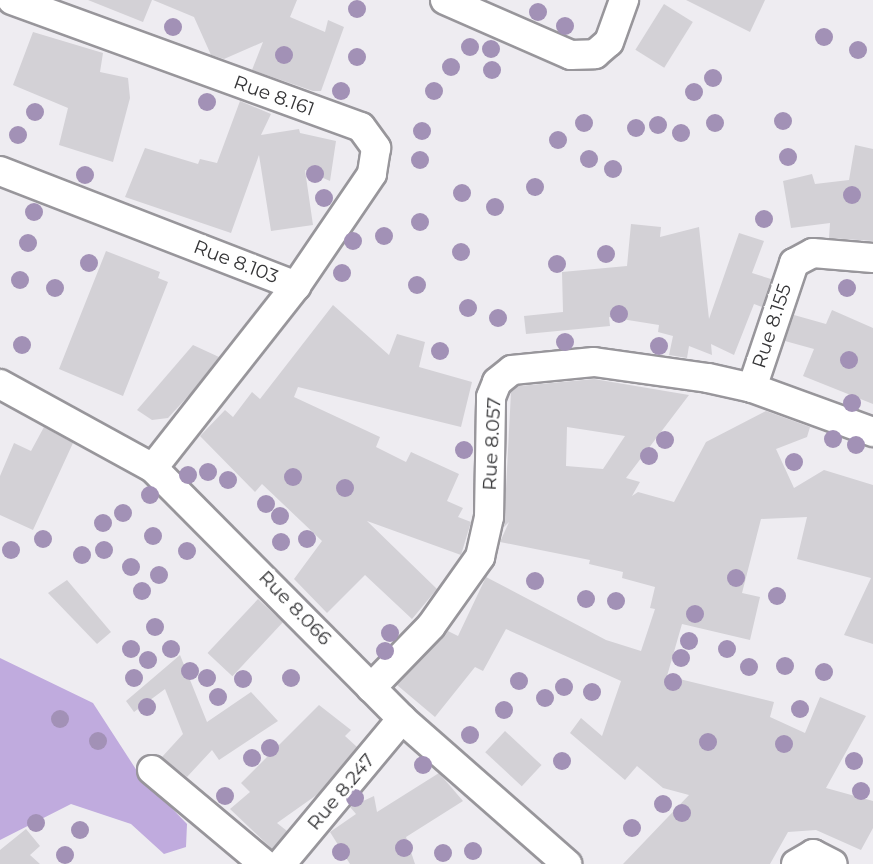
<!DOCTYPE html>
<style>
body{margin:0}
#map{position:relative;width:873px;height:864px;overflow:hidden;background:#eeecf1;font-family:Montserrat,sans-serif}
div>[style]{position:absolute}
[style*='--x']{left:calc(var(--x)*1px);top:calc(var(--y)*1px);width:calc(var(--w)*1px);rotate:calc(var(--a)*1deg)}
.forest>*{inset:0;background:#c0abde}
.building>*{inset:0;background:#d3d1d6;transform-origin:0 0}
.roads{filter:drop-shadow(2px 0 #98969b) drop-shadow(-2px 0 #98969b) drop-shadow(0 2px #98969b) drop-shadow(0 -2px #98969b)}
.minor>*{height:28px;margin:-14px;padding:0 14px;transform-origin:14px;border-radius:14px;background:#fff}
.trees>*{width:18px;height:18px;margin:-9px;border-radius:50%;background:#a291b6}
span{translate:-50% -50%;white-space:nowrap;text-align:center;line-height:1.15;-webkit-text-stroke:6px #fff;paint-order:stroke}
.street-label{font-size:19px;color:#343436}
</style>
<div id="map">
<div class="forest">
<i style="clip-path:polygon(0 658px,93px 703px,139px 774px,187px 824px,186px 847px,164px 854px,131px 824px,71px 804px,0 840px)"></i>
</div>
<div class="building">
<i style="clip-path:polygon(88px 0,152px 0,143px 22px)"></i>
<i style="clip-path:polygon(153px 0,297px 0,290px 17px,325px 32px,328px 20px,344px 27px,321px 91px,313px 91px,252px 70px,263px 42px,224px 59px,211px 55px,194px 17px)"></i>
<i style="clip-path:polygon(686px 0,765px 0,750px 32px)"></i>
<i style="left:664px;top:4px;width:34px;height:54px;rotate:32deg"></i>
<i style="clip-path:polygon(33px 32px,103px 53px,100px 72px,128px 78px,130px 98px,113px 162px,59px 145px,68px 108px,13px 85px)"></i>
<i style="clip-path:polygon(240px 101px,271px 114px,261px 135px,299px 129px,300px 133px,336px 141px,330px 181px,305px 170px,313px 225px,271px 231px,259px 155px,231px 233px,125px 197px,145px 148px,198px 164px,200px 159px,217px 163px)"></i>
<i style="clip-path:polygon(855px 145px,873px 149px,873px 241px,829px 238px,830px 223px,791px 228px,783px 181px,812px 174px,815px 184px,849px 180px)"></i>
<i style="clip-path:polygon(631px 224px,661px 227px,660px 237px,699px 227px,709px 319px,739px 233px,764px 241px,752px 273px,771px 279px,762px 307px,754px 304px,734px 355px,711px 344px,712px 355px,689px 346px,687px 358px,669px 355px,673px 336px,658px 332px,659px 325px,609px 317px,610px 326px,526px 334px,524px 316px,563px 312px,562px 272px,627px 266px)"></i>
<i style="clip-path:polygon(106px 251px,160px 272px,158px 278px,168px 282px,123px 396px,59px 369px)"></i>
<i style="clip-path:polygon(333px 305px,389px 355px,397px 334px,425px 342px,419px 367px,472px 382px,461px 427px,298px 387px,294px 397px,380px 437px,376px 447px,406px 462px,411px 452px,459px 474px,447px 501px,463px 508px,458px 517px,471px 522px,461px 555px,367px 521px,437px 589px,412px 619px,365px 575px,327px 613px,294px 579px,322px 541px,262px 484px,255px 492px,200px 436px,225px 410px,233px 417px,252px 392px,260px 399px)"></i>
<i style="clip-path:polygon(832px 310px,873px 328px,873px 404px,803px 376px,814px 349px,785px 341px,794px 315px,826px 324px)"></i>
<i style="clip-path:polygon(193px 345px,219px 357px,191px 393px,168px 418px,152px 420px,137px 410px)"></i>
<i style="clip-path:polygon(evenodd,594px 379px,689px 395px,626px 478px,640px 482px,632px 496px,638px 492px,674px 502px,706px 442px,766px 411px,810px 427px,807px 437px,776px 449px,794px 488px,824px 470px,873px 485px,873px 644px,844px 635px,871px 578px,797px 559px,807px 517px,761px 519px,742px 593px,760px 597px,750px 640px,682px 624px,667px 676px,774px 702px,770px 717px,805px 733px,820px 697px,866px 716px,826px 788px,873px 801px,873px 828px,861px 850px,816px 830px,788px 832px,770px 864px,623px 864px,689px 795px,663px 788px,637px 766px,625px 780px,570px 733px,581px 718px,602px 736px,621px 681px,506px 629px,483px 671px,475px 667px,435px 717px,397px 685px,448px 631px,458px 636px,486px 577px,606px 640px,641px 651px,655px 609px,650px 608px,655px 587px,622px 578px,623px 572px,589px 564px,590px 560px,500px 542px,509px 522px,504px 527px,511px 392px,519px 386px,594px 379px,567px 427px,625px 436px,603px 469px,566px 466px,567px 427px)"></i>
<i style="clip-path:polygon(44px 427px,73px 443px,33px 530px,0 515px,0 476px,14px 443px,31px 451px)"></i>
<i style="clip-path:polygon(67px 580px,111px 632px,97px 644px,48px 593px)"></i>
<i style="left:258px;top:599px;width:34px;height:74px;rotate:43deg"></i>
<i style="clip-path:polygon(180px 655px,207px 722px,251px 692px,278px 721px,219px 760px,212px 750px,187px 777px,162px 757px,183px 734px,165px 689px,134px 712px,126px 701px)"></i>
<i style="clip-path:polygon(319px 705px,351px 730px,345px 736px,357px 747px,318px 794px,277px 823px,287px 831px,272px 849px,230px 809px,250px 792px,241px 783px)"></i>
<i style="left:505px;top:731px;width:50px;height:29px;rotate:43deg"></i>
<i style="clip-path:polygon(439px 773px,463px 801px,406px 837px,415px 864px,350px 864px,330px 832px,356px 814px,350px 807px,374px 796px,377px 812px)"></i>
<i style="clip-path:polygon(26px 829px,40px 846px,30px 855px,40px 864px,0 864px,0 850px)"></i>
</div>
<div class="roads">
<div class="minor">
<i style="--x:12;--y:0;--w:371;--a:20"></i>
<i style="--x:361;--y:127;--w:26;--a:54"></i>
<i style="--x:376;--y:148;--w:26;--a:99"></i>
<i style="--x:372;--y:174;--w:135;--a:124.2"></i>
<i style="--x:445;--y:0;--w:137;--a:23.6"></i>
<i style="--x:571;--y:55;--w:24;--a:-2"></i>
<i style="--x:595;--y:54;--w:18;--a:-41"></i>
<i style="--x:609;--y:42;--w:45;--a:-70.3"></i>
<i style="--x:0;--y:171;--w:318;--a:21.2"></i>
<i style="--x:296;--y:286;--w:231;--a:128.2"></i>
<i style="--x:0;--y:384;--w:175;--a:28.8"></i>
<i style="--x:153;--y:468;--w:354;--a:45.2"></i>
<i style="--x:402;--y:719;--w:220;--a:41.3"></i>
<i style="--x:752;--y:388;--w:132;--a:-71.4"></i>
<i style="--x:794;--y:263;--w:21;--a:-28"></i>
<i style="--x:813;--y:253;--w:60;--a:4.8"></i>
<i style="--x:371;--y:688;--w:86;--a:-45.9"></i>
<i style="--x:431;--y:626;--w:85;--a:-54.6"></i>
<i style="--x:480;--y:557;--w:41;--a:-77.3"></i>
<i style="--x:489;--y:517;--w:120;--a:-89"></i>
<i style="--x:491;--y:397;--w:16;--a:-68"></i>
<i style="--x:497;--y:382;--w:19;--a:-39"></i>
<i style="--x:512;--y:370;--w:82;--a:-5.6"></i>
<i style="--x:594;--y:362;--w:115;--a:8"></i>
<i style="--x:708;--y:378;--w:45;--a:12.8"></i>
<i style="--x:752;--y:388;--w:129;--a:20"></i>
<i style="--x:152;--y:770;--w:146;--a:40"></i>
<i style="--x:281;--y:864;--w:189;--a:-50.2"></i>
<i style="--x:796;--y:864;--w:20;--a:-30"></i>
<i style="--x:813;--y:854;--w:22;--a:27"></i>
</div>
</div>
<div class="trees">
<i style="left:357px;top:9px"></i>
<i style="left:538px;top:12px"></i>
<i style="left:565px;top:26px"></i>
<i style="left:173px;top:27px"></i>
<i style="left:824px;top:37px"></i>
<i style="left:470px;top:47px"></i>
<i style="left:491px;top:49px"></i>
<i style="left:858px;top:50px"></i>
<i style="left:284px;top:55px"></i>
<i style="left:357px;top:57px"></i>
<i style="left:451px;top:67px"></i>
<i style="left:492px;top:70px"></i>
<i style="left:713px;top:78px"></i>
<i style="left:341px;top:91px"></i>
<i style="left:434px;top:91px"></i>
<i style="left:694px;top:92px"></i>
<i style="left:207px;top:102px"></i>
<i style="left:35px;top:112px"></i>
<i style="left:783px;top:121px"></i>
<i style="left:584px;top:123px"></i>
<i style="left:715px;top:123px"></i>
<i style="left:658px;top:125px"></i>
<i style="left:636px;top:128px"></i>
<i style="left:422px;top:131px"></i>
<i style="left:681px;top:133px"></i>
<i style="left:18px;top:135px"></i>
<i style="left:558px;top:140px"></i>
<i style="left:788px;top:157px"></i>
<i style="left:589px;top:159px"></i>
<i style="left:420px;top:160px"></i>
<i style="left:613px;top:169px"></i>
<i style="left:315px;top:174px"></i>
<i style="left:85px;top:175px"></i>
<i style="left:535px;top:187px"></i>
<i style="left:462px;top:193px"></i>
<i style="left:852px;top:195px"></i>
<i style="left:324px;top:198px"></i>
<i style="left:495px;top:207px"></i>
<i style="left:34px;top:212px"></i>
<i style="left:764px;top:219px"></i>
<i style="left:420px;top:222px"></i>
<i style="left:384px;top:236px"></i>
<i style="left:353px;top:241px"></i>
<i style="left:28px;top:243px"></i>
<i style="left:461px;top:252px"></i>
<i style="left:606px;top:254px"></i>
<i style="left:89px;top:263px"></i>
<i style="left:557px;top:264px"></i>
<i style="left:342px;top:273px"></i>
<i style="left:20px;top:280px"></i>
<i style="left:417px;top:285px"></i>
<i style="left:55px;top:288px"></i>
<i style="left:847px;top:288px"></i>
<i style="left:468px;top:308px"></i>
<i style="left:619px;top:314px"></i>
<i style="left:498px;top:318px"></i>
<i style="left:565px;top:342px"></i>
<i style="left:22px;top:345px"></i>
<i style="left:659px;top:346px"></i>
<i style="left:440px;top:351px"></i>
<i style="left:849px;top:360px"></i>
<i style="left:852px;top:403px"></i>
<i style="left:833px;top:439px"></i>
<i style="left:665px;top:440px"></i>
<i style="left:856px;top:445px"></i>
<i style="left:464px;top:450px"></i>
<i style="left:649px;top:456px"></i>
<i style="left:794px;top:462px"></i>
<i style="left:208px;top:472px"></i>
<i style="left:188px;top:475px"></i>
<i style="left:293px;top:477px"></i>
<i style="left:228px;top:480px"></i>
<i style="left:345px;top:488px"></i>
<i style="left:150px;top:495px"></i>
<i style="left:266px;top:504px"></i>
<i style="left:123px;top:513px"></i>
<i style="left:280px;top:516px"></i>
<i style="left:103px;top:523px"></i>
<i style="left:153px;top:536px"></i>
<i style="left:43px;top:539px"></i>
<i style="left:307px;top:539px"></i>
<i style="left:281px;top:542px"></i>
<i style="left:11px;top:550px"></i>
<i style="left:104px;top:550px"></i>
<i style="left:187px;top:551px"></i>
<i style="left:82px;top:555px"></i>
<i style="left:131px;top:567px"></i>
<i style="left:159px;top:575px"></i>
<i style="left:736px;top:578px"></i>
<i style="left:535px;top:581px"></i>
<i style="left:142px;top:591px"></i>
<i style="left:777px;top:596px"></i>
<i style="left:586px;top:599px"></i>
<i style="left:616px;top:601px"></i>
<i style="left:695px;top:614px"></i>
<i style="left:155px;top:627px"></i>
<i style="left:390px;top:633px"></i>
<i style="left:689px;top:641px"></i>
<i style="left:131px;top:649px"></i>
<i style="left:171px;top:649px"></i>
<i style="left:727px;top:649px"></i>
<i style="left:385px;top:651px"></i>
<i style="left:681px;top:658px"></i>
<i style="left:148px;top:660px"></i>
<i style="left:785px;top:666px"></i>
<i style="left:749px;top:667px"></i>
<i style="left:190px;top:671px"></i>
<i style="left:824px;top:672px"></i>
<i style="left:134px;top:678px"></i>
<i style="left:207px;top:678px"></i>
<i style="left:291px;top:678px"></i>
<i style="left:243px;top:679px"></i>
<i style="left:519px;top:681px"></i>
<i style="left:673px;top:682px"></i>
<i style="left:564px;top:687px"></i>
<i style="left:592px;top:692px"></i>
<i style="left:218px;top:697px"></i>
<i style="left:545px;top:698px"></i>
<i style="left:147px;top:707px"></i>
<i style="left:800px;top:709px"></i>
<i style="left:504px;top:710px"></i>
<i style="left:60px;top:719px"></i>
<i style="left:470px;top:735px"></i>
<i style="left:98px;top:741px"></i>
<i style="left:708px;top:742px"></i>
<i style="left:784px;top:744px"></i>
<i style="left:270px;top:748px"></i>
<i style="left:252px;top:758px"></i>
<i style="left:562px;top:761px"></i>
<i style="left:854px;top:761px"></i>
<i style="left:423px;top:765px"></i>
<i style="left:861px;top:791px"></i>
<i style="left:225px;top:796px"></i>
<i style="left:355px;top:798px"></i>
<i style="left:663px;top:804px"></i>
<i style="left:682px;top:813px"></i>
<i style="left:36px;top:823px"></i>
<i style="left:632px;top:828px"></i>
<i style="left:80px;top:830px"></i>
<i style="left:404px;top:848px"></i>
<i style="left:473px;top:851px"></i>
<i style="left:341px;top:852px"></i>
<i style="left:443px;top:853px"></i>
<i style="left:65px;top:855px"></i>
</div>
<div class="street-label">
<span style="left:274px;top:96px;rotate:20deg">Rue 8.161</span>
<span style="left:236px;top:262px;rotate:21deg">Rue 8.103</span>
<span style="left:772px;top:326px;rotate:-72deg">Rue 8.155</span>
<span style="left:492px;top:444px;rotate:-87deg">Rue 8.057</span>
<span style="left:295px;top:608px;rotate:46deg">Rue 8.066</span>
<span style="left:341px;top:792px;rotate:-50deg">Rue 8.247</span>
</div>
</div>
